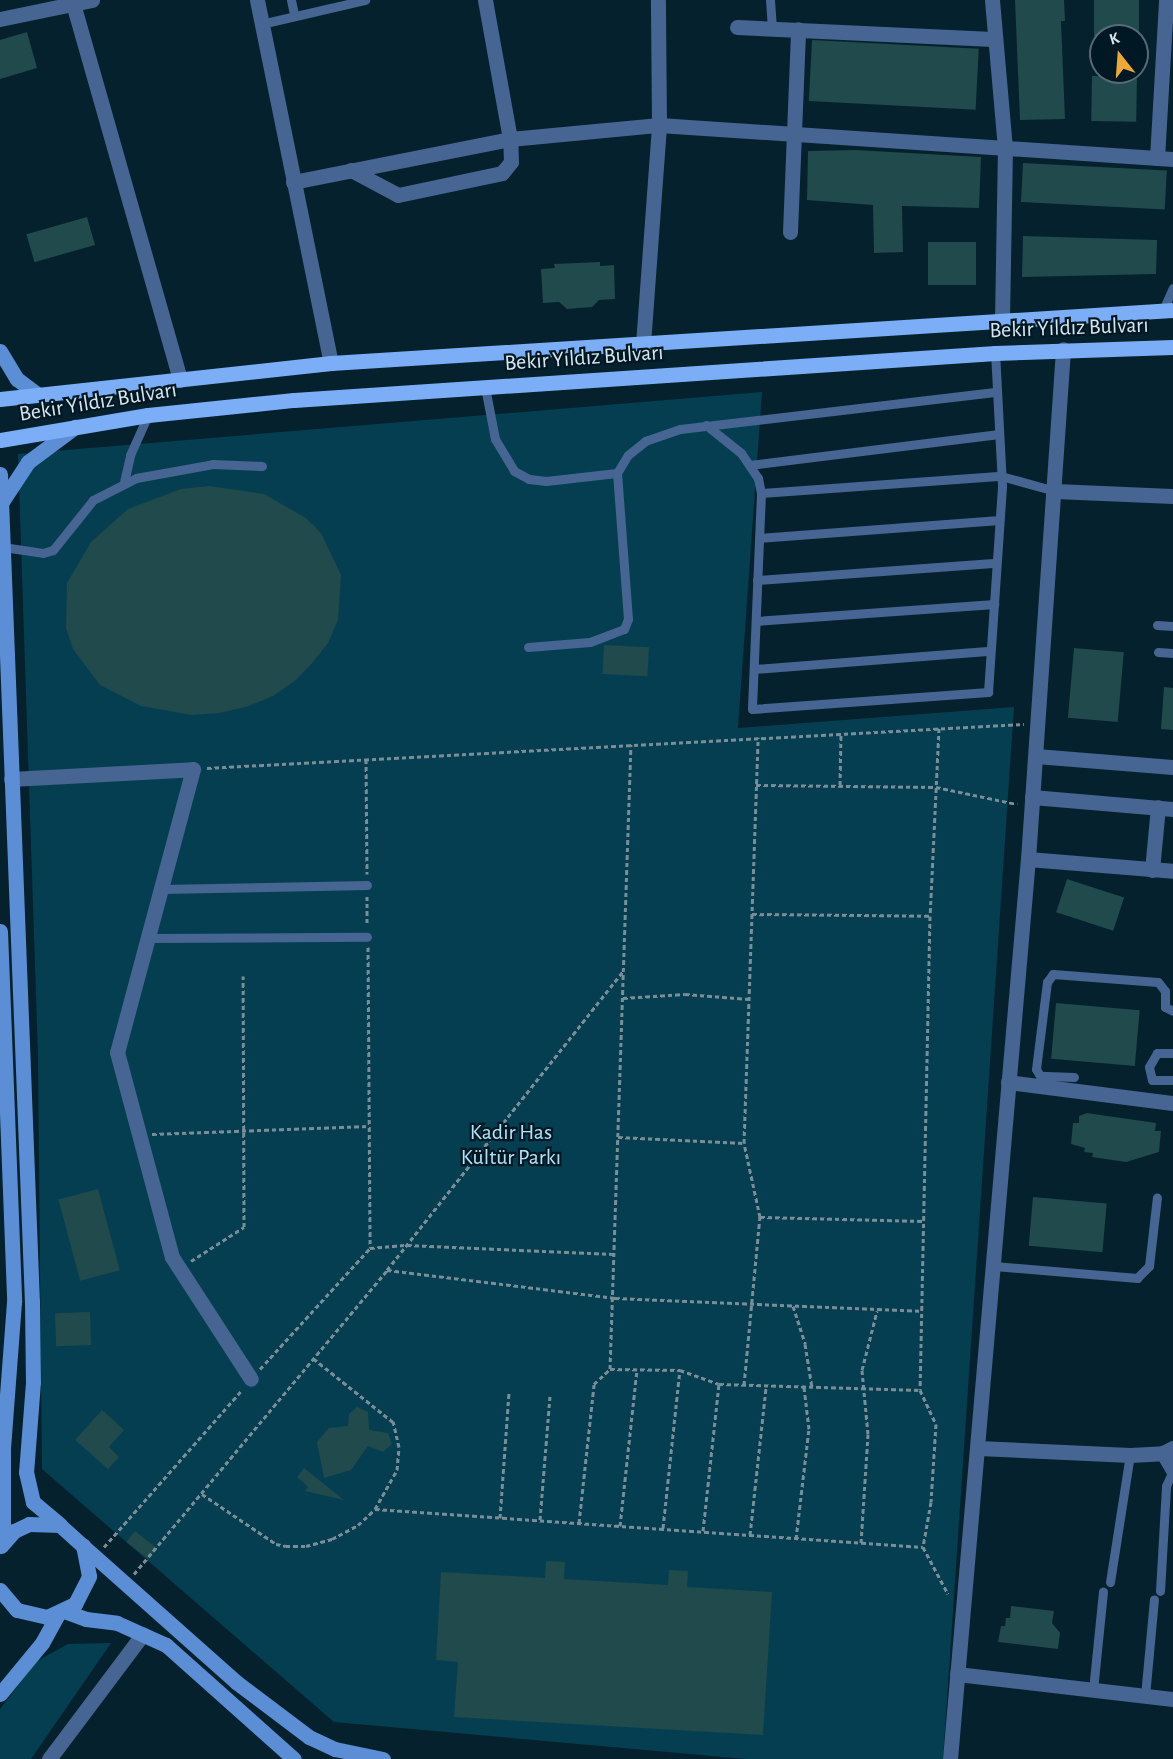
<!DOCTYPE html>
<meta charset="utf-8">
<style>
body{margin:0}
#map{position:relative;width:1173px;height:1759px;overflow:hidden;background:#04212d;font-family:"Alegreya Sans",sans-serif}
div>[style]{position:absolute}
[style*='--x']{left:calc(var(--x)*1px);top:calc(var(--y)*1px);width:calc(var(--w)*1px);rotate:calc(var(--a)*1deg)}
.green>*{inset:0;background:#063e51}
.building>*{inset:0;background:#204a4b;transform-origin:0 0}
.path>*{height:3px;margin-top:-1.5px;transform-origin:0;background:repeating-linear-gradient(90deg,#788e98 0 4.5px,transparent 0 7.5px)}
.lane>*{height:9px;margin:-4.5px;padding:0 4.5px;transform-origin:4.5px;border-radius:4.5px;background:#476592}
.street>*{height:15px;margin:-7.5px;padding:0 7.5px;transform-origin:7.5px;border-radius:7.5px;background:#476592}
.secondary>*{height:15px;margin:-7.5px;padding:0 7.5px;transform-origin:7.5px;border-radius:7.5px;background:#5c8ed5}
.primary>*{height:15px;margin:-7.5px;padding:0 7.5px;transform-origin:7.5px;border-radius:7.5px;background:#7baef7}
span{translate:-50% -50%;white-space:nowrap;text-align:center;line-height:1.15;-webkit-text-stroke:4.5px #001823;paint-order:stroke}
.street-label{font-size:22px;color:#d7e7ef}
.park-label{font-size:22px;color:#b1e2f8}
.north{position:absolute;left:1089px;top:24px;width:60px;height:60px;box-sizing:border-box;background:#001823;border:2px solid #566b75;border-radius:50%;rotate:343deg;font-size:16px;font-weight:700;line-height:24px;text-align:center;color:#d7e7ef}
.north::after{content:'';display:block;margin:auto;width:21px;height:27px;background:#eba939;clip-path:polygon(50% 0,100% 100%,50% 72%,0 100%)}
</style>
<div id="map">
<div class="green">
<i style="clip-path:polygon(762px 392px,738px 728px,1014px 707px,943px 1759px,746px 1759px,334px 1722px,42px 1469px,38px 1056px,18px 454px)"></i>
<i style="clip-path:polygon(111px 1643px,31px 1759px,0 1759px,0 1709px,37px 1661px,68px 1644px)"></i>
</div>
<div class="building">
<i style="clip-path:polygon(1015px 0,1064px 0,1065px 21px,1061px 21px,1065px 119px,1020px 120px)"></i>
<i style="left:1094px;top:0;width:45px;height:36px"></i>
<i style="clip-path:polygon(27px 32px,37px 68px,0 79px,0 40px)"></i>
<i style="left:812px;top:40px;width:167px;height:61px;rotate:3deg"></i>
<i style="left:1092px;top:76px;width:45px;height:45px;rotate:1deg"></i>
<i style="clip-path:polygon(855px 150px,981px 157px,979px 208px,902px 206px,903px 252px,874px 253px,873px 205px,807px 200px,808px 151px)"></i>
<i style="left:1023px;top:163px;width:144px;height:39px;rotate:3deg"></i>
<i style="left:87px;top:217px;width:29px;height:63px;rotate:74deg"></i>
<i style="clip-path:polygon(1023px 236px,1157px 240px,1156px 274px,1022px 277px)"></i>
<i style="left:976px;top:242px;width:43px;height:48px;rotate:90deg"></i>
<i style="clip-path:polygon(600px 262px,600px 266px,614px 265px,615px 299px,599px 300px,592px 307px,567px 309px,559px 302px,543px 303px,541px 269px,555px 268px,554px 264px)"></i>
<i style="clip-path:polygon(209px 486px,264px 494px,306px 518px,321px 533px,341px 575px,338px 620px,328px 643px,314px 661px,296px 680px,273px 696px,246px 707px,219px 713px,192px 715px,141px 706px,100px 685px,73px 649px,66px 628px,67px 583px,91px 542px,128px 509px,181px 489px)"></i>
<i style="left:604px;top:645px;width:45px;height:29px;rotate:3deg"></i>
<i style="left:1074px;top:648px;width:50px;height:70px;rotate:5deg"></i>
<i style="clip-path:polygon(1164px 687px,1173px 688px,1173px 730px,1161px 729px)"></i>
<i style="left:1067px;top:879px;width:60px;height:35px;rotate:18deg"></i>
<i style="left:1056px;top:1003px;width:84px;height:56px;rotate:5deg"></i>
<i style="clip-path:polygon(1087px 1113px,1156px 1123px,1155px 1131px,1161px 1131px,1159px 1152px,1126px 1162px,1092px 1157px,1093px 1153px,1084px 1152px,1085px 1148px,1071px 1144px,1073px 1123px,1079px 1123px,1079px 1116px)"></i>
<i style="left:98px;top:1189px;width:84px;height:41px;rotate:75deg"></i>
<i style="left:1033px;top:1197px;width:74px;height:49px;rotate:5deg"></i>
<i style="left:90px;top:1312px;width:33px;height:35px;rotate:88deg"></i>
<i style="clip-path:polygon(357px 1407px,368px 1412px,369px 1430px,388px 1433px,392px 1444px,383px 1452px,368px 1446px,351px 1470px,324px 1478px,317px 1442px,329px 1428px,348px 1426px,349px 1414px)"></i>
<i style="clip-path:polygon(102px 1410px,124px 1430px,109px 1447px,119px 1457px,108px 1469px,75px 1440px)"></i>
<i style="clip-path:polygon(304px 1468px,344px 1500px,305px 1491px,308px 1487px,297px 1477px)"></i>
<i style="left:135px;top:1531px;width:28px;height:14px;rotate:38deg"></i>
<i style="clip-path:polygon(546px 1561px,565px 1562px,564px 1579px,668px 1585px,669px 1570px,688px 1571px,687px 1587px,772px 1592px,763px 1735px,454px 1717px,458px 1662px,436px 1660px,441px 1572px,545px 1578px)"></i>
<i style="clip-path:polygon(1011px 1606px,1054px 1611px,1052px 1623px,1060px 1633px,1058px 1649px,998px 1642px,1001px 1626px,1005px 1626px,1006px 1618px,1010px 1618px)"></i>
</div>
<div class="path">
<i style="--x:939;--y:728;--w:188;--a:92.7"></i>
<i style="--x:930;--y:916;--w:474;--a:91.2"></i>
<i style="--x:920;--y:1390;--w:38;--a:65"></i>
<i style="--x:936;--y:1424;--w:78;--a:93.7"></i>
<i style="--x:931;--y:1502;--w:46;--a:100.1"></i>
<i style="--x:923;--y:1547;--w:53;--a:62"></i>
<i style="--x:366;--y:759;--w:115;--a:89.5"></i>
<i style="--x:207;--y:768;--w:818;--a:-3.08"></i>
<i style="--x:756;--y:785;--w:180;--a:0.6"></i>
<i style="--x:936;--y:787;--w:83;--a:11.9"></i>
<i style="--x:840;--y:785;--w:52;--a:-88.9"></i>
<i style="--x:367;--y:896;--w:29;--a:90"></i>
<i style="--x:752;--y:914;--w:178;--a:0.6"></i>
<i style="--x:368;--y:947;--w:301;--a:89.6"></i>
<i style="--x:623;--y:998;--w:62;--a:-3.7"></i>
<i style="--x:685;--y:994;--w:64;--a:4.5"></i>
<i style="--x:152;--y:1134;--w:217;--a:-2.1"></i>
<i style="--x:618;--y:1137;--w:126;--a:2.7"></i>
<i style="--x:760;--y:1217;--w:163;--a:1.4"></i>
<i style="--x:191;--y:1261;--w:63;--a:-32.7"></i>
<i style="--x:244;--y:1227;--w:251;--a:-90.2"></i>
<i style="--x:387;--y:1270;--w:230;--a:7"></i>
<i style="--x:615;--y:1298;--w:305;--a:2.4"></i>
<i style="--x:793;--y:1306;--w:40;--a:72"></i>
<i style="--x:805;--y:1344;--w:44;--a:80.8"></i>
<i style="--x:260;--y:1369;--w:164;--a:-47.7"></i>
<i style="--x:370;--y:1248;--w:37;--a:-5"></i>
<i style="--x:407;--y:1245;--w:207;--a:2.5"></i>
<i style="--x:610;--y:1369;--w:70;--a:0.8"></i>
<i style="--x:680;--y:1370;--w:41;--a:19.7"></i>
<i style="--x:719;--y:1384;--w:201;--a:1.7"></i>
<i style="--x:744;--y:1385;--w:169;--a:-84.6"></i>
<i style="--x:760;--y:1217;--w:76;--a:-102.2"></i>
<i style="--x:744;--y:1143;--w:406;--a:-88"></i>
<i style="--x:202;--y:1494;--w:89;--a:34"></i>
<i style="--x:276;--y:1544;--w:10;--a:11"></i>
<i style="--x:286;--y:1546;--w:20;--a:0"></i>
<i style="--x:306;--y:1546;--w:27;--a:-15"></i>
<i style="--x:332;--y:1539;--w:30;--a:-28"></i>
<i style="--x:358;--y:1525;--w:23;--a:-43"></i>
<i style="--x:375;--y:1509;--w:45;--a:-60.6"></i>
<i style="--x:397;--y:1470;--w:23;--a:-85"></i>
<i style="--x:399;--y:1447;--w:26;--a:-103"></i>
<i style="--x:393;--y:1422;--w:101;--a:-141.4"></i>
<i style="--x:375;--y:1509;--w:549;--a:3.97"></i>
<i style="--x:500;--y:1518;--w:127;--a:-85.9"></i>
<i style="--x:540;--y:1520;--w:124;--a:-85.4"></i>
<i style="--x:579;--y:1523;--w:140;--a:-83.8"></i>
<i style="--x:594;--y:1384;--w:22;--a:-43"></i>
<i style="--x:610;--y:1369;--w:625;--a:-88.08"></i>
<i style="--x:620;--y:1526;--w:157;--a:-83.8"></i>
<i style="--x:663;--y:1528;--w:159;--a:-83.9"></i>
<i style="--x:703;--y:1531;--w:148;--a:-83.8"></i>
<i style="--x:750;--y:1535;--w:149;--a:-83.8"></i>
<i style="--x:796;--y:1539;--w:111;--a:-83.3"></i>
<i style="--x:809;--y:1429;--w:42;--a:-96.8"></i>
<i style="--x:861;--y:1543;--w:109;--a:-86.3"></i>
<i style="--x:868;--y:1434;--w:64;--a:-95.4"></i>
<i style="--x:862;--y:1370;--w:61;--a:-75.7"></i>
<i style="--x:104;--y:1547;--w:209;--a:-48.7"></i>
<i style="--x:134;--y:1574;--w:396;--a:-50.2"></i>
<i style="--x:387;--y:1270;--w:382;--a:-51.7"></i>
</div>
<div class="lane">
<i style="--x:291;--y:0;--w:14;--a:78"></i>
<i style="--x:770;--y:0;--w:28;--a:86"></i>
<i style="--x:261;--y:24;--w:107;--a:-13"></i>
<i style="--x:1163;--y:310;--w:24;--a:-66"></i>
<i style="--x:485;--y:387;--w:53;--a:79.1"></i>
<i style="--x:495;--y:439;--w:37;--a:59"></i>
<i style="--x:514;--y:471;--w:17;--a:28"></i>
<i style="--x:529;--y:479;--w:17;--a:7"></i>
<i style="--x:546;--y:481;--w:71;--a:-6.4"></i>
<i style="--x:706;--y:425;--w:45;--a:38.7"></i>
<i style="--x:741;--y:453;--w:30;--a:56"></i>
<i style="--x:758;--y:478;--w:15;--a:79"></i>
<i style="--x:761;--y:493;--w:216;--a:92.4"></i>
<i style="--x:752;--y:709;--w:237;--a:-4.1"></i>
<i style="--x:988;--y:692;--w:207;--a:-86.1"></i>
<i style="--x:1002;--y:485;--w:132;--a:-93"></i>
<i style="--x:750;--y:465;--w:251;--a:-7.1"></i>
<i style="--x:124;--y:482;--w:28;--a:-77"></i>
<i style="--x:130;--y:455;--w:44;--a:-65.8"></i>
<i style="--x:761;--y:493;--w:241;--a:-4.1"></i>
<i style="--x:1001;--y:476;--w:56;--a:15.5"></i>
<i style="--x:759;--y:538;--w:241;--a:-4.3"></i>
<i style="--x:3;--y:547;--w:40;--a:8.5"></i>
<i style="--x:43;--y:553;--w:10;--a:-17"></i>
<i style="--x:53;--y:550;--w:64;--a:-51.3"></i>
<i style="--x:93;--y:500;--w:48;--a:-27.1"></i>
<i style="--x:136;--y:478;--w:78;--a:-10.3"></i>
<i style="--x:213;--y:464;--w:49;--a:2.3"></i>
<i style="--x:757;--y:580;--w:240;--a:-4.1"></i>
<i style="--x:756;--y:621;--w:239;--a:-4.1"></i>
<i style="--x:1157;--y:625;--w:16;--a:4"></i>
<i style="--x:528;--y:647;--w:62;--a:-4.6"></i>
<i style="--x:590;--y:642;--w:36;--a:-21"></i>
<i style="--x:624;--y:629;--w:11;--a:-68"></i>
<i style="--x:628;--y:619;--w:146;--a:-94.3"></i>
<i style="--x:617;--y:473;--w:21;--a:-59"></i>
<i style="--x:628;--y:455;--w:22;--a:-39"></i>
<i style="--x:645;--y:441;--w:37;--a:-19"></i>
<i style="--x:680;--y:429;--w:319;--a:-6.7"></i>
<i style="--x:1158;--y:652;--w:15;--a:4"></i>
<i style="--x:754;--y:669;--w:237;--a:-4.4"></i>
<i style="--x:161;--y:889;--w:206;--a:-1.1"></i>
<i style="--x:147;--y:938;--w:220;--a:-0.3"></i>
<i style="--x:1173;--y:1053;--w:16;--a:180"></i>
<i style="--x:1157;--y:1053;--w:16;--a:120"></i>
<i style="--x:1149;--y:1067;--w:13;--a:77"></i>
<i style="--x:1152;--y:1080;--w:21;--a:0"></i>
<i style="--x:1074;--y:1077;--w:34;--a:-178"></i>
<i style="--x:1040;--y:1076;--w:8;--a:-120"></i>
<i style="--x:1036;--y:1069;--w:88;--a:-82.8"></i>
<i style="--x:1047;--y:982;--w:10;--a:-53"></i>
<i style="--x:1053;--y:974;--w:105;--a:4.4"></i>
<i style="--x:1158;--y:982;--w:11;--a:52"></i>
<i style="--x:1165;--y:991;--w:16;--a:90"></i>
<i style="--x:1165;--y:1007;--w:9;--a:27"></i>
<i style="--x:994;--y:1266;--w:144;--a:4.8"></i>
<i style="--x:1137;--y:1278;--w:17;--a:-45"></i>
<i style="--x:1149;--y:1266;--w:69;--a:-83.4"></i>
<i style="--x:1110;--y:1582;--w:129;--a:-81.1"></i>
<i style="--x:1160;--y:1591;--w:105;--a:-86.7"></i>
<i style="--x:1166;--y:1486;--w:17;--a:-66"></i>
<i style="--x:1093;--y:1690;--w:99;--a:-84.2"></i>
<i style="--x:1145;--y:1696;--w:97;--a:-84.7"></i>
</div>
<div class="street">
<i style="--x:72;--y:0;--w:395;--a:74.1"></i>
<i style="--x:257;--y:0;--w:370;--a:78.5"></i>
<i style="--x:992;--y:0;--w:149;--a:85"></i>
<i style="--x:1005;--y:148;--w:173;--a:91"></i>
<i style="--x:0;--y:19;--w:94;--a:-11.7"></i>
<i style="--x:737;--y:27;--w:256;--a:2.7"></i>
<i style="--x:1157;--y:158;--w:158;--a:-86.7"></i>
<i style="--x:351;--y:170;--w:53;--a:28"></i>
<i style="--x:398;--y:195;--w:106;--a:-11.9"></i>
<i style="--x:502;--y:173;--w:14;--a:-51"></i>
<i style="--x:511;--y:162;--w:23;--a:-92"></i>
<i style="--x:510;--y:139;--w:150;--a:-5.4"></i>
<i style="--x:659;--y:125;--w:515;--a:3.78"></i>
<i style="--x:293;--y:182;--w:221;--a:-11.2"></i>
<i style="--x:510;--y:139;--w:141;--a:-100.2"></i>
<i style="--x:790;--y:232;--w:203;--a:-87.7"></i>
<i style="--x:643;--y:344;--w:220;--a:-85.8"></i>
<i style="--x:659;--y:125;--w:125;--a:-90.5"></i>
<i style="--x:1055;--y:491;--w:118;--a:2.4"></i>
<i style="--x:1036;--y:756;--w:137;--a:4.6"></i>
<i style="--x:11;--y:779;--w:182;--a:-3.1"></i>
<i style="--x:193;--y:769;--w:293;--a:105"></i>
<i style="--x:117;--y:1052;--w:212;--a:75"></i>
<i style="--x:172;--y:1257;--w:145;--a:57.1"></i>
<i style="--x:1032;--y:797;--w:142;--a:4.9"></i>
<i style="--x:1028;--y:859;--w:145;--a:4.7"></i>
<i style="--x:1152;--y:870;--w:63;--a:-84.6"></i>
<i style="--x:1008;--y:1082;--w:166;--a:7.3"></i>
<i style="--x:978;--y:1448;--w:152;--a:2.6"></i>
<i style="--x:1130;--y:1455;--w:33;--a:-3"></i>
<i style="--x:1163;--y:1453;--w:11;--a:-27"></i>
<i style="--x:1163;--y:1453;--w:20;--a:60"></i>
<i style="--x:957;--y:1674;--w:217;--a:6.6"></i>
<i style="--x:49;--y:1759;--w:156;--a:-53.1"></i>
<i style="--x:950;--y:1759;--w:903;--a:-85.05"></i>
<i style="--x:1028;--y:859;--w:511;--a:-86.07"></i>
</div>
<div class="secondary">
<i style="--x:0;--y:351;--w:33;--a:59"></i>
<i style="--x:17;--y:379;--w:25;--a:37"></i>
<i style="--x:0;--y:474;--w:829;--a:87.79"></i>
<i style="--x:32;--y:1302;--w:80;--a:89.3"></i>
<i style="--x:33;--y:1382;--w:90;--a:94.4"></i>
<i style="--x:26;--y:1472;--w:31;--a:77"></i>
<i style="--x:33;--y:1502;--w:35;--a:40"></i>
<i style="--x:1;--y:503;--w:49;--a:-56.6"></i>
<i style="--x:28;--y:462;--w:59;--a:-36.7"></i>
<i style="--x:0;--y:931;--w:371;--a:87.8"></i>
<i style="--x:14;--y:1302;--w:148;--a:94.3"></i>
<i style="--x:3;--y:1450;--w:92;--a:90"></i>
<i style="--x:83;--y:1546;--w:205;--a:41.6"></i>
<i style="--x:236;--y:1682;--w:91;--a:37"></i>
<i style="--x:309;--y:1737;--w:29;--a:25"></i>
<i style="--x:335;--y:1749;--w:49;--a:11.8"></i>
<i style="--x:0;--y:1590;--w:26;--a:50"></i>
<i style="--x:17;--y:1610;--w:31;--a:13"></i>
<i style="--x:47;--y:1617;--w:31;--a:-25"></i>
<i style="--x:75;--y:1604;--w:31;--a:-63"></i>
<i style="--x:89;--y:1576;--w:31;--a:-101"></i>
<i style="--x:83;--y:1546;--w:31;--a:-138"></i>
<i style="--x:60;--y:1525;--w:31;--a:-178"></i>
<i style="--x:29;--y:1524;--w:17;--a:155"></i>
<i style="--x:14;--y:1531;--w:20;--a:131"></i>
<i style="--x:64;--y:1611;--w:23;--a:20"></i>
<i style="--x:86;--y:1619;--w:31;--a:7"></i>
<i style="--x:117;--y:1623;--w:54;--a:24.2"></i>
<i style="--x:166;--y:1645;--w:171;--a:41.7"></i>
<i style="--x:0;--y:1694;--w:66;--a:-50.5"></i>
<i style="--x:42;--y:1643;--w:33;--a:-61"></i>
</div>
<div class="primary">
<i style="--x:0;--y:399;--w:333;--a:-6.2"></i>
<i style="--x:331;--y:363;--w:844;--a:-3.6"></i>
<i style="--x:0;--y:440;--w:150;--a:-9.6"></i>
<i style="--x:148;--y:415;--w:147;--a:-5.9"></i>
<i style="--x:294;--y:400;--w:703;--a:-3.84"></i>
<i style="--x:995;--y:353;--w:178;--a:-1.9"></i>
</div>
<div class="street-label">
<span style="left:1069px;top:328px;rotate:-2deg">Bekir Yıldız Bulvarı</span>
<span style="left:584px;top:358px;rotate:-4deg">Bekir Yıldız Bulvarı</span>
<span style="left:98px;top:402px;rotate:-9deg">Bekir Yıldız Bulvarı</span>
</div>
<div class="park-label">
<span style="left:511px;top:1145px">Kadir Has<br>Kültür Parkı</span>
</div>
<div class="north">K</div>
</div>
